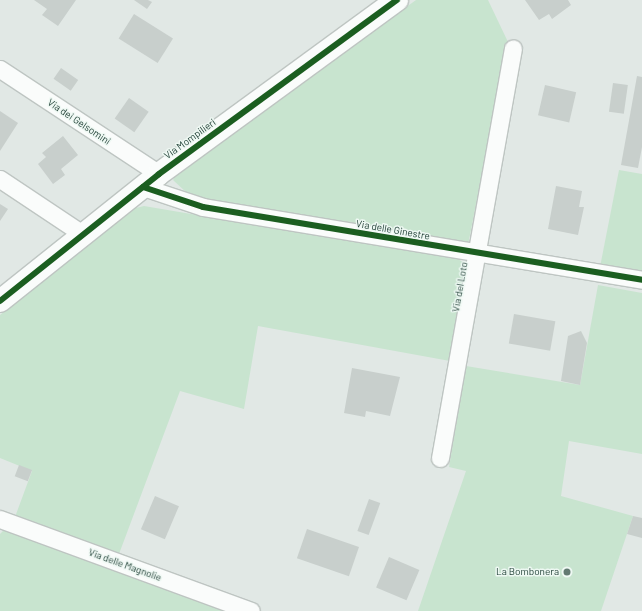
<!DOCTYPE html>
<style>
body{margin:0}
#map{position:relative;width:642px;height:611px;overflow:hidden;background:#e1e8e5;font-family:Barlow,sans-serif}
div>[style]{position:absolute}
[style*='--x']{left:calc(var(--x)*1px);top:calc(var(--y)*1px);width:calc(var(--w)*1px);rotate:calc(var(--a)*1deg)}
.green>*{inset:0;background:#c8e4cf}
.building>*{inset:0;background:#c8cfcc;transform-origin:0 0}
.roads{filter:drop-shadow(1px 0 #bec5c2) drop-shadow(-1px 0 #bec5c2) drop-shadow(0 1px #bec5c2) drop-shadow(0 -1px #bec5c2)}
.minor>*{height:17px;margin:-8.5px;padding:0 8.5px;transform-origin:8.5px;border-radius:8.5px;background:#fafcfb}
.tertiary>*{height:22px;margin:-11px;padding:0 11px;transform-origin:11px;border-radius:11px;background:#fafcfb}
.cycleway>*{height:6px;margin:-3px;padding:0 3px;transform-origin:3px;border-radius:3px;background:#1b5e20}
.dots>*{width:11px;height:11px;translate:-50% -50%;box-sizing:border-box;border:2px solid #eef8f3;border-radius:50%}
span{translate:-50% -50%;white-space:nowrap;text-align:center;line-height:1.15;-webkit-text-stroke:3px #eef8f3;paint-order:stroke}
.street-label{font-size:10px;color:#1d3d33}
.poi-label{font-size:10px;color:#1d3d33}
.right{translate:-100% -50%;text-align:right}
</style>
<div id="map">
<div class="green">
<i style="clip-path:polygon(416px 0,488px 0,508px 42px,468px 245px,200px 198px,187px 193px,173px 180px,178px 172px)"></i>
<i style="clip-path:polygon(619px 170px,642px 174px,642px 274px,600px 267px)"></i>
<i style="clip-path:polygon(144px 206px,458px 259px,464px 263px,466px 273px,450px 361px,258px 326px,244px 409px,180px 391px,119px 554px,15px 517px,32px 471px,0 458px,0 315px,132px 209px)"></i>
<i style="clip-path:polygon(598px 285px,642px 293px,642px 454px,569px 441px,561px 496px,633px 516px,601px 611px,418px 611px,466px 471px,449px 467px,466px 366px,580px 385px)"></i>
<i style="clip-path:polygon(5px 529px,230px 611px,0 611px,0 534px)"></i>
</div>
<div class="building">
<i style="clip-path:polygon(34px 0,76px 0,58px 26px,42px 15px,47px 9px)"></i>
<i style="clip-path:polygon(134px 0,148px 0,152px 2px,147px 9px)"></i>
<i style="clip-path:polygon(525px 0,568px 0,571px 5px,552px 19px,549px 14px,539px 20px)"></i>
<i style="left:134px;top:14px;width:46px;height:29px;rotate:32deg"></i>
<i style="left:61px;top:68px;width:21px;height:13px;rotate:35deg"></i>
<i style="clip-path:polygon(637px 76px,642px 77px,642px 147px,638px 168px,621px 165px)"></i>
<i style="left:613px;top:83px;width:15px;height:29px;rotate:8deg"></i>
<i style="left:545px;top:85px;width:32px;height:31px;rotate:13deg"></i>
<i style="left:129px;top:98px;width:24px;height:25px;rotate:35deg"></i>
<i style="clip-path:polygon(0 111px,18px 123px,0 151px)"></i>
<i style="clip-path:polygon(63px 136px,78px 155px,61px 169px,65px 175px,53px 184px,38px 164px,46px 157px,42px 153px)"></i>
<i style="clip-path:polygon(556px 186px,582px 191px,579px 207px,584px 207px,578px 235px,548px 229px)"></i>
<i style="clip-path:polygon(0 204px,8px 209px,0 221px)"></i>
<i style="left:514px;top:314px;width:42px;height:30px;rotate:10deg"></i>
<i style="clip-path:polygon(581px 331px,587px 343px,580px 385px,561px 381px,568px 336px)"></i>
<i style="clip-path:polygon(352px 368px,400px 377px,390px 416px,366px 411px,365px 417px,344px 413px)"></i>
<i style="left:19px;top:465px;width:14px;height:12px;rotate:21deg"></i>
<i style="left:155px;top:496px;width:26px;height:36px;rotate:23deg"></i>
<i style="left:369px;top:499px;width:12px;height:34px;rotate:20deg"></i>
<i style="clip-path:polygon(633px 516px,642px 518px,642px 538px,627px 534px)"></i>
<i style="left:307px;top:529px;width:55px;height:31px;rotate:19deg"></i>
<i style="left:389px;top:557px;width:33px;height:33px;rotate:23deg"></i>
</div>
<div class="roads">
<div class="minor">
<i style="--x:0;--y:69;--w:191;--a:33.4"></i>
<i style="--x:0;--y:179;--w:101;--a:33.7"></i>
<i style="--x:143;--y:187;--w:63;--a:18.4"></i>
<i style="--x:203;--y:207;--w:445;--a:9.4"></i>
<i style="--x:440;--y:458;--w:416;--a:-79.9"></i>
<i style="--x:0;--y:519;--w:267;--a:20.1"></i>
</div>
<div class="tertiary">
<i style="--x:0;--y:301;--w:203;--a:-38.6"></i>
<i style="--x:159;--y:174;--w:295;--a:-36.2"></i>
</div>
</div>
<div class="cycleway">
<i style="--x:143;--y:187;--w:63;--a:18.4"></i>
<i style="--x:203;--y:207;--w:445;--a:9.4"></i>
<i style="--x:0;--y:301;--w:203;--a:-38.6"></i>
<i style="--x:159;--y:174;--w:295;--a:-36.2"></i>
</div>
<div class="dots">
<i style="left:567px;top:572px;background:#627971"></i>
</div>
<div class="street-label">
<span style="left:79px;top:122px;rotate:34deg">Via dei Gelsomini</span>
<span style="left:190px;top:139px;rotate:-36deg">Via Mompilieri</span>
<span style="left:393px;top:230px;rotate:10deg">Via delle Ginestre</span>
<span style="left:460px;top:287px;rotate:-80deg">Via del Loto</span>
<span style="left:125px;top:565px;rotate:20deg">Via delle Magnolie</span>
</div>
<div class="poi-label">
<span class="right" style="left:559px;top:572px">La Bombonera</span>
</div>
</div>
